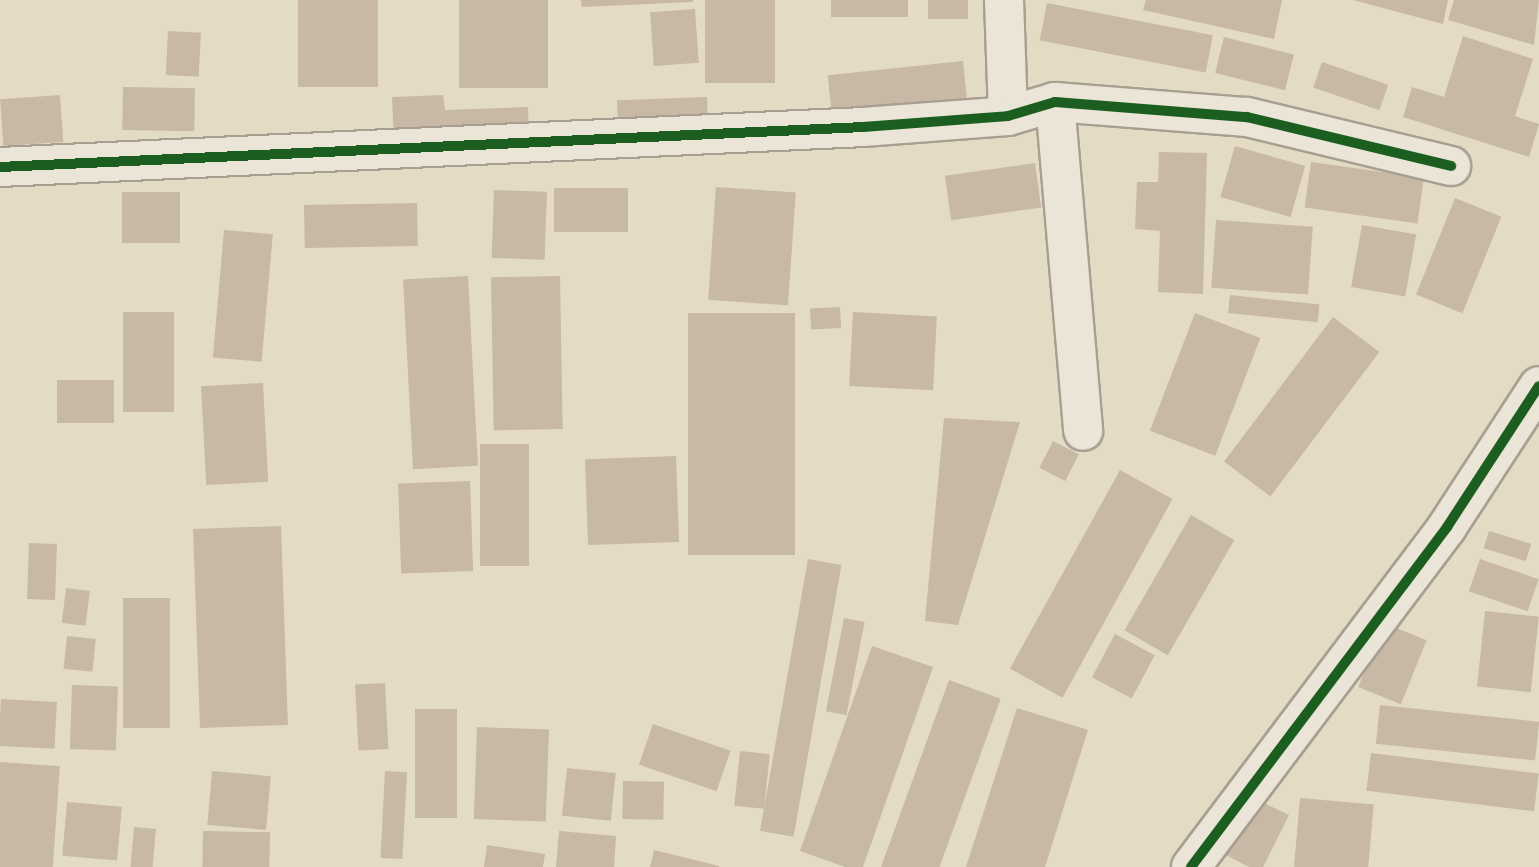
<!DOCTYPE html>
<style>
body{margin:0}
#map{position:relative;width:1539px;height:867px;overflow:hidden;background:#e4dbc5;font-family:"PT Serif",serif}
div>[style]{position:absolute}
[style*='--x']{left:calc(var(--x)*1px);top:calc(var(--y)*1px);width:calc(var(--w)*1px);rotate:calc(var(--a)*1deg)}
.building>*{inset:0;background:#c8b8a6;transform-origin:0 0}
.roads{filter:drop-shadow(2px 0 #a89f90) drop-shadow(-2px 0 #a89f90) drop-shadow(0 2px #a89f90) drop-shadow(0 -2px #a89f90)}
.minor>*{height:38px;margin:-19px;padding:0 19px;transform-origin:19px;border-radius:19px;background:#ebe5d8}
.cycleway>*{height:10px;margin:-5px;padding:0 5px;transform-origin:5px;border-radius:5px;background:#1b5e20}
span{translate:-50% -50%;white-space:nowrap;text-align:center;line-height:1.15;-webkit-text-stroke:6px #f8ebc8;paint-order:stroke}
</style>
<div id="map">
<div class="building">
<i style="left:298px;top:0;width:80px;height:87px"></i>
<i style="left:459px;top:0;width:89px;height:88px"></i>
<i style="clip-path:polygon(581px 0,693px 0,693px 2px,582px 7px)"></i>
<i style="left:705px;top:0;width:70px;height:83px"></i>
<i style="left:831px;top:0;width:77px;height:17px"></i>
<i style="left:928px;top:0;width:40px;height:19px"></i>
<i style="clip-path:polygon(1146px 0,1282px 0,1274px 39px,1143px 10px)"></i>
<i style="clip-path:polygon(1353px 0,1448px 0,1443px 24px)"></i>
<i style="clip-path:polygon(1454px 0,1539px 0,1534px 45px,1448px 20px)"></i>
<i style="left:1047px;top:3px;width:169px;height:38px;rotate:11deg"></i>
<i style="left:695px;top:9px;width:54px;height:45px;rotate:86deg"></i>
<i style="left:168px;top:31px;width:33px;height:44px;rotate:3deg"></i>
<i style="clip-path:polygon(1463px 36px,1533px 59px,1515px 116px,1539px 124px,1529px 157px,1403px 117px,1412px 87px,1444px 97px)"></i>
<i style="left:1224px;top:37px;width:72px;height:37px;rotate:14deg"></i>
<i style="left:963px;top:61px;width:38px;height:136px;rotate:84deg"></i>
<i style="left:1322px;top:62px;width:70px;height:27px;rotate:19deg"></i>
<i style="left:123px;top:87px;width:72px;height:43px;rotate:1deg"></i>
<i style="left:60px;top:95px;width:47px;height:60px;rotate:86deg"></i>
<i style="clip-path:polygon(443px 95px,445px 110px,528px 107px,529px 136px,394px 142px,392px 97px)"></i>
<i style="left:707px;top:97px;width:36px;height:90px;rotate:88deg"></i>
<i style="left:1235px;top:146px;width:73px;height:53px;rotate:16deg"></i>
<i style="clip-path:polygon(1159px 152px,1207px 153px,1203px 294px,1158px 292px,1160px 231px,1135px 229px,1137px 182px,1158px 182px)"></i>
<i style="left:1311px;top:162px;width:114px;height:46px;rotate:8deg"></i>
<i style="left:1035px;top:163px;width:45px;height:91px;rotate:82deg"></i>
<i style="left:716px;top:187px;width:80px;height:113px;rotate:4deg"></i>
<i style="left:554px;top:188px;width:74px;height:44px"></i>
<i style="left:494px;top:190px;width:53px;height:68px;rotate:2deg"></i>
<i style="left:122px;top:192px;width:58px;height:51px"></i>
<i style="left:1455px;top:198px;width:50px;height:104px;rotate:22deg"></i>
<i style="left:417px;top:203px;width:43px;height:113px;rotate:89deg"></i>
<i style="left:1216px;top:220px;width:97px;height:68px;rotate:4deg"></i>
<i style="left:1362px;top:225px;width:55px;height:63px;rotate:10deg"></i>
<i style="left:224px;top:230px;width:49px;height:128px;rotate:5deg"></i>
<i style="left:468px;top:276px;width:190px;height:65px;rotate:87deg"></i>
<i style="left:560px;top:276px;width:153px;height:69px;rotate:89deg"></i>
<i style="left:1230px;top:295px;width:90px;height:18px;rotate:6deg"></i>
<i style="left:840px;top:307px;width:21px;height:30px;rotate:87deg"></i>
<i style="left:123px;top:312px;width:51px;height:100px"></i>
<i style="left:853px;top:312px;width:84px;height:74px;rotate:3deg"></i>
<i style="left:688px;top:313px;width:107px;height:242px"></i>
<i style="left:1195px;top:313px;width:70px;height:126px;rotate:21deg"></i>
<i style="left:1333px;top:317px;width:58px;height:181px;rotate:37deg"></i>
<i style="left:114px;top:380px;width:43px;height:57px;rotate:90deg"></i>
<i style="left:263px;top:383px;width:99px;height:62px;rotate:87deg"></i>
<i style="clip-path:polygon(944px 418px,1020px 422px,958px 625px,925px 621px)"></i>
<i style="left:1053px;top:441px;width:29px;height:30px;rotate:27deg"></i>
<i style="left:480px;top:444px;width:49px;height:122px"></i>
<i style="left:676px;top:456px;width:86px;height:91px;rotate:88deg"></i>
<i style="left:1120px;top:470px;width:60px;height:227px;rotate:29deg"></i>
<i style="left:470px;top:481px;width:90px;height:72px;rotate:88deg"></i>
<i style="left:1191px;top:515px;width:50px;height:133px;rotate:30deg"></i>
<i style="left:281px;top:526px;width:199px;height:88px;rotate:88deg"></i>
<i style="left:1489px;top:531px;width:44px;height:18px;rotate:17deg"></i>
<i style="left:29px;top:543px;width:28px;height:56px;rotate:2deg"></i>
<i style="left:808px;top:559px;width:34px;height:276px;rotate:10deg"></i>
<i style="left:1480px;top:559px;width:62px;height:34px;rotate:19deg"></i>
<i style="left:66px;top:588px;width:24px;height:35px;rotate:7deg"></i>
<i style="left:170px;top:598px;width:130px;height:47px;rotate:90deg"></i>
<i style="left:1485px;top:611px;width:54px;height:76px;rotate:6deg"></i>
<i style="left:844px;top:618px;width:21px;height:95px;rotate:11deg"></i>
<i style="left:1384px;top:623px;width:46px;height:69px;rotate:22deg"></i>
<i style="left:1115px;top:634px;width:45px;height:49px;rotate:28deg"></i>
<i style="left:67px;top:636px;width:29px;height:33px;rotate:6deg"></i>
<i style="clip-path:polygon(872px 646px,933px 667px,863px 867px,845px 867px,800px 851px)"></i>
<i style="left:949px;top:680px;width:55px;height:200px;rotate:20deg"></i>
<i style="left:385px;top:683px;width:66px;height:30px;rotate:87deg"></i>
<i style="left:72px;top:685px;width:46px;height:64px;rotate:2deg"></i>
<i style="left:1px;top:699px;width:56px;height:47px;rotate:3deg"></i>
<i style="left:1380px;top:705px;width:160px;height:39px;rotate:6deg"></i>
<i style="clip-path:polygon(1017px 708px,1088px 730px,1045px 867px,966px 867px)"></i>
<i style="left:415px;top:709px;width:42px;height:109px"></i>
<i style="left:653px;top:724px;width:82px;height:43px;rotate:19deg"></i>
<i style="left:477px;top:727px;width:72px;height:92px;rotate:2deg"></i>
<i style="left:740px;top:751px;width:30px;height:55px;rotate:6deg"></i>
<i style="left:1371px;top:753px;width:169px;height:38px;rotate:7deg"></i>
<i style="left:0;top:762px;width:60px;height:105px;rotate:4deg"></i>
<i style="left:567px;top:768px;width:49px;height:48px;rotate:6deg"></i>
<i style="left:212px;top:771px;width:59px;height:54px;rotate:5deg"></i>
<i style="left:385px;top:771px;width:22px;height:87px;rotate:3deg"></i>
<i style="left:623px;top:781px;width:41px;height:38px;rotate:1deg"></i>
<i style="clip-path:polygon(1251px 797px,1289px 815px,1263px 867px,1249px 867px,1222px 853px)"></i>
<i style="left:1300px;top:798px;width:74px;height:69px;rotate:5deg"></i>
<i style="left:67px;top:802px;width:55px;height:54px;rotate:5deg"></i>
<i style="left:134px;top:827px;width:22px;height:40px;rotate:5deg"></i>
<i style="left:203px;top:831px;width:67px;height:36px;rotate:1deg"></i>
<i style="clip-path:polygon(559px 831px,616px 836px,614px 867px,556px 867px)"></i>
<i style="clip-path:polygon(487px 845px,545px 854px,543px 867px,484px 867px)"></i>
<i style="clip-path:polygon(654px 850px,719px 866px,719px 867px,650px 867px)"></i>
</div>
<div class="roads">
<div class="minor">
<i style="--x:1004;--y:0;--w:116;--a:88"></i>
<i style="--x:1055;--y:102;--w:330;--a:85.1"></i>
<i style="--x:0;--y:167;--w:864;--a:-2.65"></i>
<i style="--x:863;--y:127;--w:145;--a:-4.3"></i>
<i style="--x:1008;--y:116;--w:49;--a:-16.6"></i>
<i style="--x:1055;--y:102;--w:193;--a:4.5"></i>
<i style="--x:1247;--y:117;--w:210;--a:13.5"></i>
<i style="--x:1191;--y:867;--w:426;--a:-53"></i>
<i style="--x:1447;--y:527;--w:168;--a:-56.9"></i>
</div>
</div>
<div class="cycleway">
<i style="--x:0;--y:167;--w:864;--a:-2.65"></i>
<i style="--x:863;--y:127;--w:145;--a:-4.3"></i>
<i style="--x:1008;--y:116;--w:49;--a:-16.6"></i>
<i style="--x:1055;--y:102;--w:193;--a:4.5"></i>
<i style="--x:1247;--y:117;--w:210;--a:13.5"></i>
<i style="--x:1191;--y:867;--w:426;--a:-53"></i>
<i style="--x:1447;--y:527;--w:168;--a:-56.9"></i>
</div>
</div>
